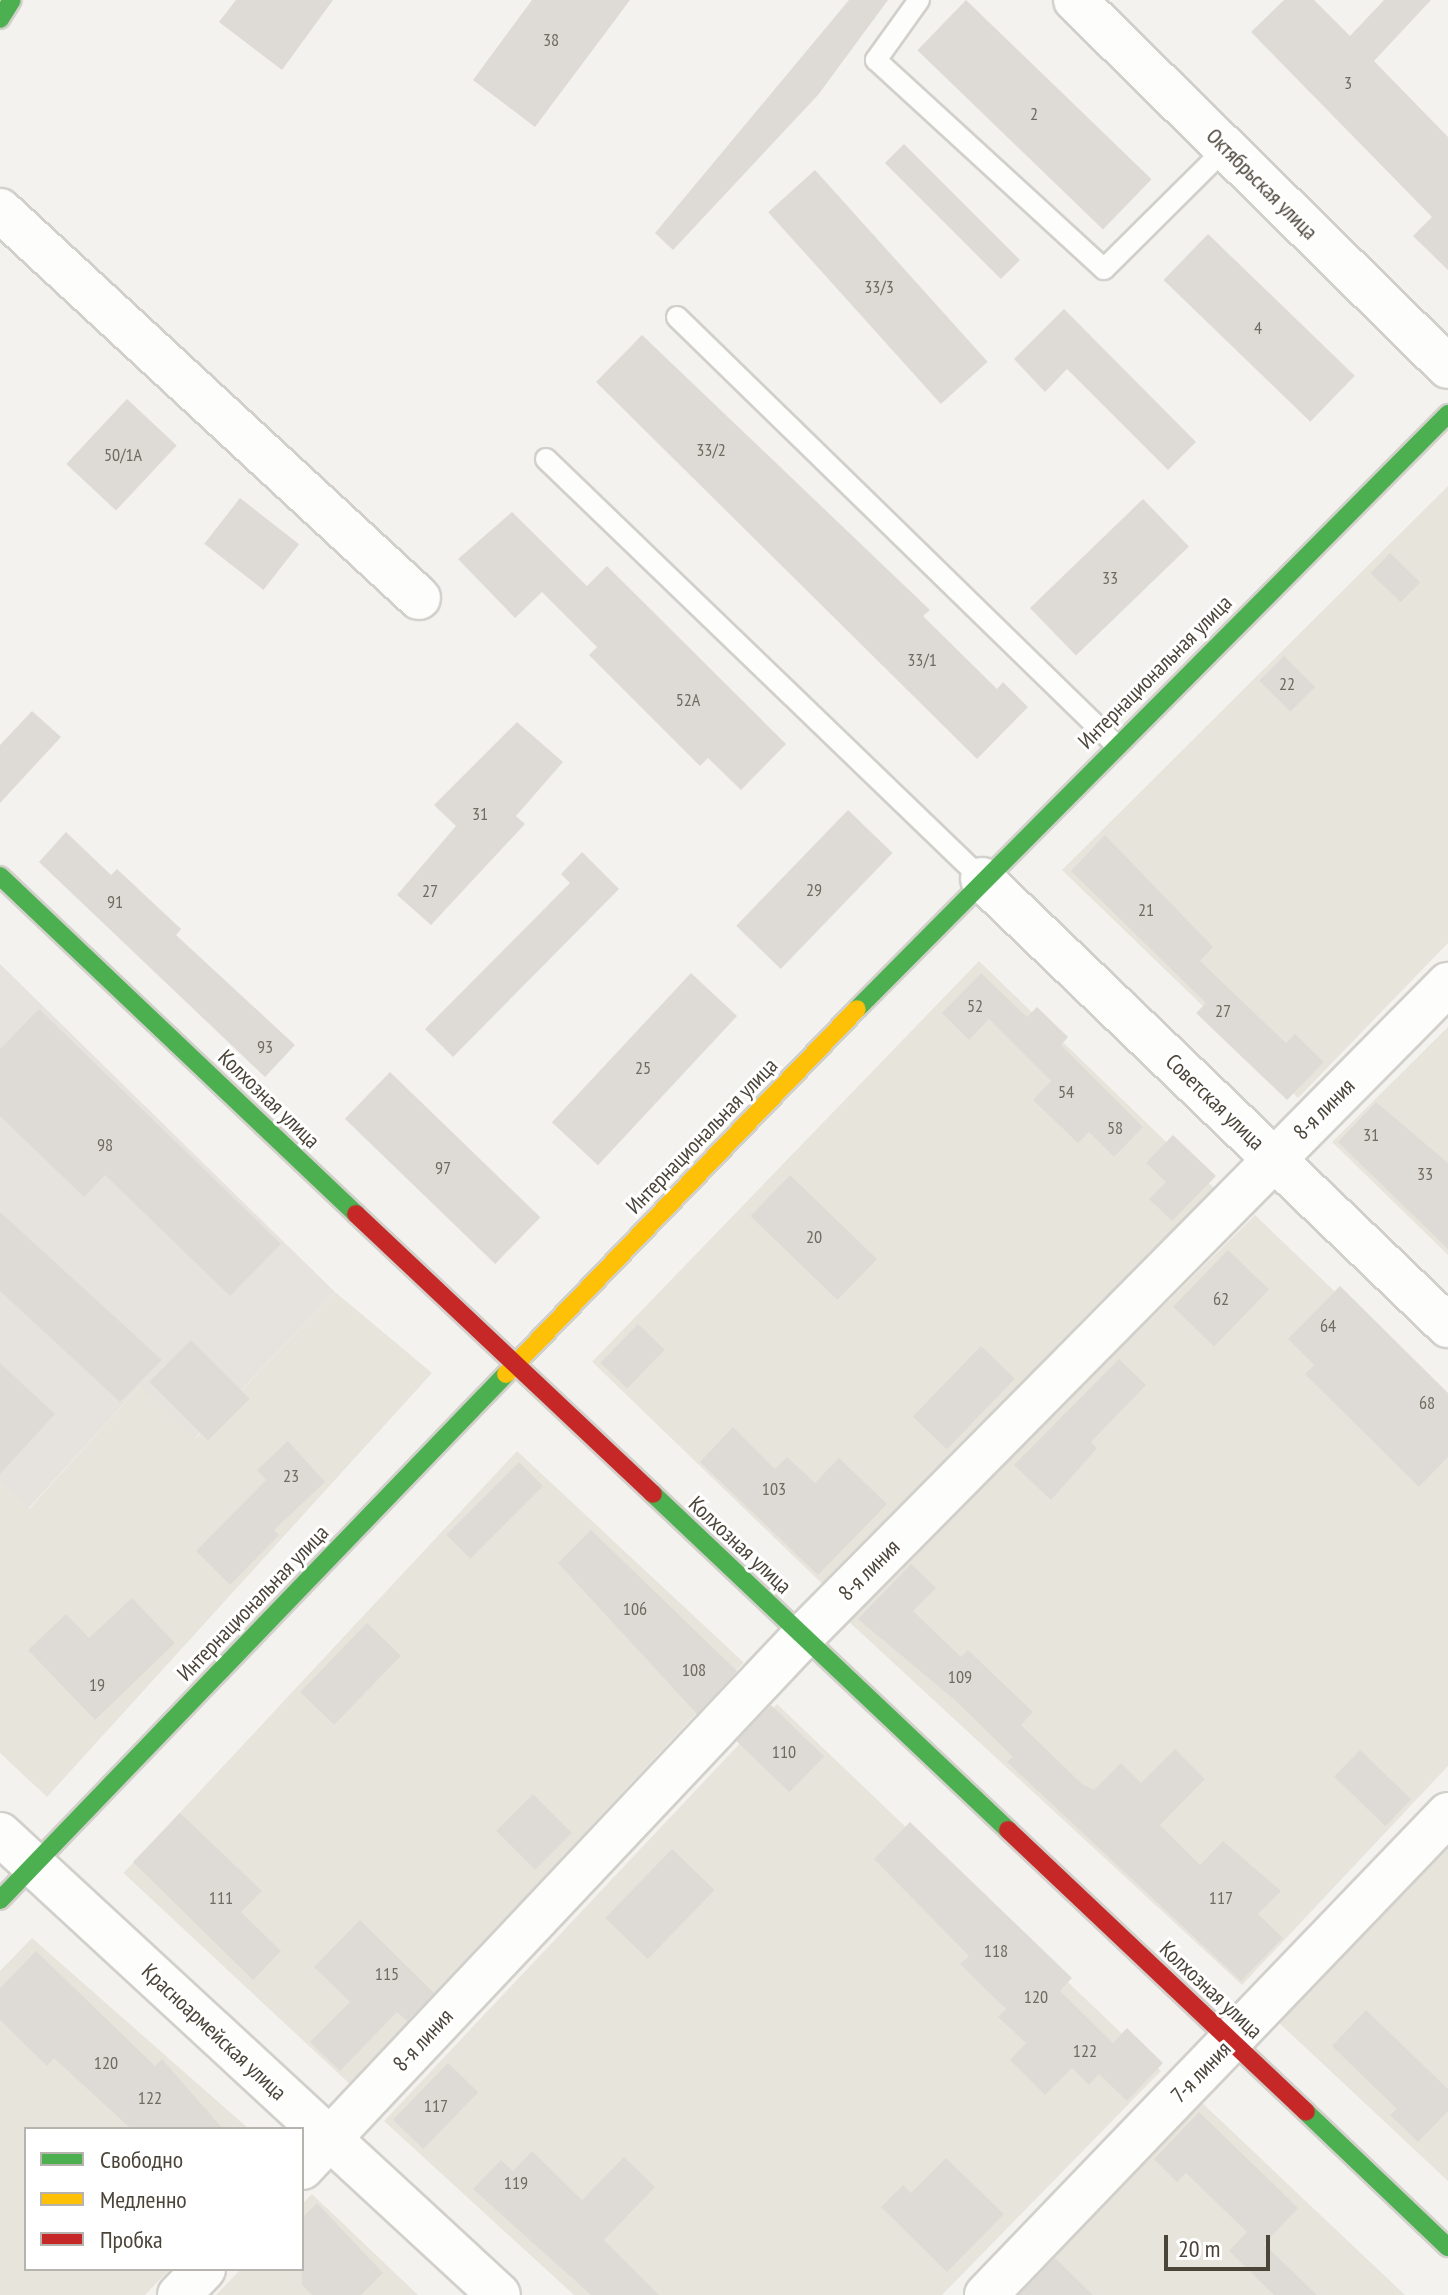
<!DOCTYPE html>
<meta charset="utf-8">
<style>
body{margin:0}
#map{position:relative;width:1448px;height:2295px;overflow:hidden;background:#f4f2ee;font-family:"PT Sans Narrow",sans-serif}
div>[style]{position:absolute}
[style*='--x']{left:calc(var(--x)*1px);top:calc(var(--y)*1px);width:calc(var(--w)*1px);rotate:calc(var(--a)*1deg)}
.residential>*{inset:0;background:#e7e4dc;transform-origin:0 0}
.industrial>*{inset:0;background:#e6e2de}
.building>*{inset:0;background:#dedbd6;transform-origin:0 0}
.roads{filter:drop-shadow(2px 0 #d2d0cb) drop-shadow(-2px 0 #d2d0cb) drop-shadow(0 2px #d2d0cb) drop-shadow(0 -2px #d2d0cb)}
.lane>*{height:20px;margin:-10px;padding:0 10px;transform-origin:10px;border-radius:10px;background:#fdfdfc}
.street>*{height:42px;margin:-21px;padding:0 21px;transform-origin:21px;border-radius:21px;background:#fdfdfc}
.fast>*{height:18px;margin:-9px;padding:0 9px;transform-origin:9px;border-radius:9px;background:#4caf50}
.slow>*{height:18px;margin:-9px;padding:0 9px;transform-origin:9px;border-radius:9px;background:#ffc107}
.jam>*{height:18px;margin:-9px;padding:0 9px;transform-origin:9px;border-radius:9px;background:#c62828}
span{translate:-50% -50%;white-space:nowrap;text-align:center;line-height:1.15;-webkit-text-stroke:6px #fff;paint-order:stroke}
.number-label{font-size:18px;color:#706a61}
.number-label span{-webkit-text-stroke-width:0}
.street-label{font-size:22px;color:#4b4439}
.legend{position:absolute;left:24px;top:2127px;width:280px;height:144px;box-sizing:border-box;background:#fff;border:2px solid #b7b4b0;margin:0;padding:10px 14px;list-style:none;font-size:24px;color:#4b4439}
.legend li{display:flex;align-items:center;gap:16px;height:40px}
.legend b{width:40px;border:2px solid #b7b4b0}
.scale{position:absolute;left:1164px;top:2235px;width:106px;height:36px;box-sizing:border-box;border:4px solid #4b4439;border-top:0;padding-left:10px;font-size:24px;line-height:28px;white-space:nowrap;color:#4b4439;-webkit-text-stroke:6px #fff;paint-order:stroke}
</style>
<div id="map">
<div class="residential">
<i style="clip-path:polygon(1448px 486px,1448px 943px,1298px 1098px,1062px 870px)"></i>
<i style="left:979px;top:961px;width:327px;height:557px;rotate:44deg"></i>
<i style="clip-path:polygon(1448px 1027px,1448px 1255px,1332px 1142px)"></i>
<i style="clip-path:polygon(1255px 1215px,1448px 1400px,1448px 1766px,1242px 1985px,847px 1620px)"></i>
<i style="clip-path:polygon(335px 1292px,432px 1373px,47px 1797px,0 1753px,0 1481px,29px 1509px,141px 1385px,196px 1438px)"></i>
<i style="left:517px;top:1451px;width:310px;height:577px;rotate:43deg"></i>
<i style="clip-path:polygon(777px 1704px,1161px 2071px,942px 2295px,574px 2295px,384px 2121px)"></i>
<i style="clip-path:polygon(1448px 1847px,1448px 2181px,1277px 2021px)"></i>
<i style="clip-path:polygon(32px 1938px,249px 2129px,26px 2129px,26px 2269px,170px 2269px,145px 2295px,0 2295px,0 1971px)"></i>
<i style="clip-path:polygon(1198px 2099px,1405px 2295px,1005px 2295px)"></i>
<i style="clip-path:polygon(312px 2194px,418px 2295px,216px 2295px,241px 2269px,302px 2269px,302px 2204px)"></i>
</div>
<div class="industrial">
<i style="clip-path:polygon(0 964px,335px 1292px,195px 1438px,140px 1386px,28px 1509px,0 1481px)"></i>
</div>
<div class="building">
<i style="clip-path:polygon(236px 0,333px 0,282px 70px,219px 22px)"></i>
<i style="clip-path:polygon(532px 0,630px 0,535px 127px,473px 80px)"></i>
<i style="clip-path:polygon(849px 0,888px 0,818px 95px,673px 250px,655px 233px)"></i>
<i style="left:966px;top:0;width:258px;height:70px;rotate:44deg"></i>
<i style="clip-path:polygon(1284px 0,1314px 0,1350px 36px,1384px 0,1431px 0,1374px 61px,1448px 137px,1448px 270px,1413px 236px,1432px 217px,1251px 32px)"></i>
<i style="left:904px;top:144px;width:164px;height:27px;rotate:45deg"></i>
<i style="left:815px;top:170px;width:258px;height:63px;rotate:48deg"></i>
<i style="left:1208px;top:234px;width:204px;height:64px;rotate:44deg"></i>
<i style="clip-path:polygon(1064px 309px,1196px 442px,1168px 470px,1067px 369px,1045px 392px,1014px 359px)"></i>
<i style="clip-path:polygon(642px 335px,930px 610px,923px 616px,997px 689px,1003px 682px,1028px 707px,977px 759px,596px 382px)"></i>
<i style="left:127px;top:399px;width:68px;height:89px;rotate:43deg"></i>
<i style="left:240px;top:498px;width:75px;height:58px;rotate:38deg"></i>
<i style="left:1143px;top:499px;width:66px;height:157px;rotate:46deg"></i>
<i style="clip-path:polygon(512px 512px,587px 586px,607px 566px,786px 744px,741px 790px,708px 758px,700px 766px,589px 655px,597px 647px,542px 592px,515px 618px,458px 559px)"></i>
<i style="left:1390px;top:553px;width:42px;height:28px;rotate:44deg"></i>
<i style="left:1284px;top:656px;width:44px;height:35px;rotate:45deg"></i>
<i style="clip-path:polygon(32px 711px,61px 737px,0 803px,0 745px)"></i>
<i style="clip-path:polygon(517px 722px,563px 762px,516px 816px,525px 824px,431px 925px,397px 895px,456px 826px,434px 805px)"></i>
<i style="left:848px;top:810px;width:62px;height:161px;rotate:44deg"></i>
<i style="clip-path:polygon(66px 832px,111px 875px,117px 869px,181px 929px,176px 935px,295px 1045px,265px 1077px,39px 862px)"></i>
<i style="clip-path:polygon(1105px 835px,1213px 947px,1200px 961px,1286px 1043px,1295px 1034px,1324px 1062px,1287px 1100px,1196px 1013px,1206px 1003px,1071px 871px)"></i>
<i style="clip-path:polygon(582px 852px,619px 889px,453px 1057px,425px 1029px,570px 883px,561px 874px)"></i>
<i style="left:691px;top:973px;width:63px;height:204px;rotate:43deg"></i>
<i style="clip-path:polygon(981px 973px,1027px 1017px,1037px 1007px,1068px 1037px,1061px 1045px,1143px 1127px,1114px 1157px,1089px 1132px,1078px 1143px,1033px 1100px,1051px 1081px,989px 1019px,969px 1040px,942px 1013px)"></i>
<i style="clip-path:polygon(39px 1009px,281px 1244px,230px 1296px,105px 1175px,84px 1197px,0 1116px,0 1049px)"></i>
<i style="left:390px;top:1072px;width:209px;height:65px;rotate:44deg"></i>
<i style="clip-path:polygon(1376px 1102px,1448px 1163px,1448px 1249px,1338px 1142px)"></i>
<i style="clip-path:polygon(1173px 1135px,1216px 1176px,1172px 1221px,1149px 1199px,1166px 1182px,1146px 1163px)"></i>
<i style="left:790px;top:1175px;width:121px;height:57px;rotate:44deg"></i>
<i style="clip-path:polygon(0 1212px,162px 1360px,120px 1402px,0 1291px)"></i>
<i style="left:1228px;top:1250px;width:57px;height:79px;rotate:44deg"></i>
<i style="clip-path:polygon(1340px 1286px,1448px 1393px,1448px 1457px,1419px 1487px,1305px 1374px,1314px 1365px,1288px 1339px)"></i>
<i style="left:638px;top:1324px;width:37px;height:54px;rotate:44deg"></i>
<i style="left:191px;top:1340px;width:83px;height:59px;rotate:45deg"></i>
<i style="left:981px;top:1346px;width:47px;height:98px;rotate:44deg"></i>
<i style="clip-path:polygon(1119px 1359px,1146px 1385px,1091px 1442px,1097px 1448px,1051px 1500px,1014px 1465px)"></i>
<i style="clip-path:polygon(0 1363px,55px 1414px,0 1474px)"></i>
<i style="clip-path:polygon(733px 1427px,775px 1469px,787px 1457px,815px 1483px,839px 1458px,887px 1504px,818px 1575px,700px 1462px)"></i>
<i style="clip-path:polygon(288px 1441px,325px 1482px,274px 1530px,279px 1535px,230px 1585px,196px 1551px,266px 1480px,257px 1470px)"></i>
<i style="left:519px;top:1462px;width:34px;height:103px;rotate:45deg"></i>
<i style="clip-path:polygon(591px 1530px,737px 1671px,697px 1714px,558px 1563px)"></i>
<i style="clip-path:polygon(911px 1564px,936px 1588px,913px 1611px,961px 1657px,968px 1650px,1033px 1712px,1021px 1725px,1082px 1784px,1094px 1790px,1121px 1763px,1141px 1783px,1175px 1749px,1205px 1779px,1160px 1825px,1200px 1865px,1223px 1841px,1281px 1891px,1258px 1914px,1283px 1938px,1241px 1981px,1007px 1762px,1013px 1757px,956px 1701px,858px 1619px)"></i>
<i style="clip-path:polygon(132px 1598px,175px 1643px,95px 1720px,28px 1650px,66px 1614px,89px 1638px)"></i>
<i style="left:367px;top:1623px;width:47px;height:96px;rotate:44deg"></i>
<i style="left:771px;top:1705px;width:74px;height:50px;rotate:44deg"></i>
<i style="left:1360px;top:1750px;width:71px;height:37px;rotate:44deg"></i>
<i style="left:533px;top:1794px;width:55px;height:52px;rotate:45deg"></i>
<i style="clip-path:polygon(180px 1813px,262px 1891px,241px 1912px,281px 1951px,253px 1980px,133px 1862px)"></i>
<i style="clip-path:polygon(910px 1822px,1072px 1978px,1060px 1991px,1113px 2043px,1127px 2028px,1163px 2063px,1127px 2101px,1099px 2074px,1089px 2085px,1072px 2068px,1045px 2095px,1010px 2060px,1026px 2043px,998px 2017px,1006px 2009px,960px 1964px,969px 1956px,874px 1859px)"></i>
<i style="left:672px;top:1849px;width:59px;height:96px;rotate:44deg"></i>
<i style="clip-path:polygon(360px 1920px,434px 1993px,407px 2021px,397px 2012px,340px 2071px,310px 2042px,350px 2002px,314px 1967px)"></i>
<i style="clip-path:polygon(36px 1951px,155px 2066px,162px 2059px,223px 2129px,131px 2129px,54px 2058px,47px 2066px,0 2020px,0 1988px)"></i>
<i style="clip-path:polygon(1366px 2010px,1448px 2089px,1448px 2111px,1418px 2142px,1390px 2115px,1397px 2109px,1332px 2046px)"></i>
<i style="left:448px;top:2063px;width:42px;height:79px;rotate:44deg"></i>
<i style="clip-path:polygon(1199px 2112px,1298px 2208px,1264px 2244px,1317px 2295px,1274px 2295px,1229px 2251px,1247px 2232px,1186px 2173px,1177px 2182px,1154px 2159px)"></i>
<i style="clip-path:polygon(532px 2151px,582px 2200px,624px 2157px,655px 2187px,604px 2240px,659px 2295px,591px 2295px,473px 2189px,501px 2160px,513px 2171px)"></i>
<i style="clip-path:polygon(946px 2158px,1004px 2214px,947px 2272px,881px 2207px,903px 2185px,911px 2193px)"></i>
<i style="clip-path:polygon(317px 2203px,383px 2273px,361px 2295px,312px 2295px,302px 2285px,302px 2218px)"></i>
<i style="clip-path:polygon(1055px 2258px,1093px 2295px,1019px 2295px)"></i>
</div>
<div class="roads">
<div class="lane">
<i style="--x:919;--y:0;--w:74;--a:125.6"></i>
<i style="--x:876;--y:60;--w:309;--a:42.5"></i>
<i style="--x:1104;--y:269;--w:172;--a:-44.8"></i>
<i style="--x:677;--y:317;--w:613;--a:44.27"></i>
<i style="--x:546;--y:459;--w:605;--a:43.93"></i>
</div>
<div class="street">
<i style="--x:1075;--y:0;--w:523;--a:44.54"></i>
<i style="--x:0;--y:210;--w:571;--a:42.8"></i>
<i style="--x:982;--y:879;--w:646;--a:43.81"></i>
<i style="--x:0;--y:1834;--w:679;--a:42.73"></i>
<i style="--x:302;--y:2168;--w:729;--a:-46.72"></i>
<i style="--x:802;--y:1637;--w:919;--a:-45.31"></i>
<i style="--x:179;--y:2295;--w:36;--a:-46"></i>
<i style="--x:986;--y:2295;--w:667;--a:-46.15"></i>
</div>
<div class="fast">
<i style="--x:0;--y:19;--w:22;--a:-58"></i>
<i style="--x:0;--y:876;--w:491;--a:43.5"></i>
<i style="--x:857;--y:1009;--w:839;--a:-45.19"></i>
<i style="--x:653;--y:1494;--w:489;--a:43.4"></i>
<i style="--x:0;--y:1900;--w:730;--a:-46.11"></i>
<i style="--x:1306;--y:2112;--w:196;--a:43.6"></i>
</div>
<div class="slow">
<i style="--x:506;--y:1374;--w:506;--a:-46.12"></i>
</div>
<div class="jam">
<i style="--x:356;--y:1214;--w:408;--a:43.3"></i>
<i style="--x:1008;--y:1830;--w:410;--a:43.4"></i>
</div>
</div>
<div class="number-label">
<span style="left:551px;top:40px">38</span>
<span style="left:1348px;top:83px">3</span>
<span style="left:1034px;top:114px">2</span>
<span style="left:879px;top:287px">33/3</span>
<span style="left:1258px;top:328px">4</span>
<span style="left:711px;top:450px">33/2</span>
<span style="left:123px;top:455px">50/1А</span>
<span style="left:1110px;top:578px">33</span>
<span style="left:922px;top:660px">33/1</span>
<span style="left:1287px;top:684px">22</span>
<span style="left:688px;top:700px">52А</span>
<span style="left:480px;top:814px">31</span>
<span style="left:814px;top:890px">29</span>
<span style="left:430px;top:891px">27</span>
<span style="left:115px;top:902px">91</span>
<span style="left:1146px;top:910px">21</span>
<span style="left:975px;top:1006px">52</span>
<span style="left:1223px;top:1011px">27</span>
<span style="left:265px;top:1047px">93</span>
<span style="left:643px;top:1068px">25</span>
<span style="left:1066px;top:1092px">54</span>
<span style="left:1115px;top:1128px">58</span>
<span style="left:1371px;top:1135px">31</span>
<span style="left:105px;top:1145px">98</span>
<span style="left:443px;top:1168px">97</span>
<span style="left:1425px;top:1174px">33</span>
<span style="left:814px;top:1237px">20</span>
<span style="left:1221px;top:1299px">62</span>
<span style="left:1328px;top:1326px">64</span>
<span style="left:1427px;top:1403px">68</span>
<span style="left:291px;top:1476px">23</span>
<span style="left:774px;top:1489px">103</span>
<span style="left:635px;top:1609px">106</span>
<span style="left:694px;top:1670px">108</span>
<span style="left:960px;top:1677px">109</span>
<span style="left:97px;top:1685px">19</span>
<span style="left:784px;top:1752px">110</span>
<span style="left:221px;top:1898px">111</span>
<span style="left:1221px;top:1898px">117</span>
<span style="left:996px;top:1951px">118</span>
<span style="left:387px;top:1974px">115</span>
<span style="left:1036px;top:1997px">120</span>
<span style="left:1085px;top:2051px">122</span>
<span style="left:106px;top:2063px">120</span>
<span style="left:150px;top:2098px">122</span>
<span style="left:436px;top:2106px">117</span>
<span style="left:516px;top:2183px">119</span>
</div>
<div class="street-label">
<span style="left:1262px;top:184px;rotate:45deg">Октябрьская улица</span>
<span style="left:1155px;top:672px;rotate:-45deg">Интернациональная улица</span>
<span style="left:269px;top:1099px;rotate:44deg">Колхозная улица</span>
<span style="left:1215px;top:1102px;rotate:44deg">Советская улица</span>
<span style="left:1324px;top:1109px;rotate:-45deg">8-я линия</span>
<span style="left:702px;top:1136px;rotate:-46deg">Интернациональная улица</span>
<span style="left:740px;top:1545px;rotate:43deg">Колхозная улица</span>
<span style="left:869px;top:1570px;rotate:-45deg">8-я линия</span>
<span style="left:253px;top:1603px;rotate:-46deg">Интернациональная улица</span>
<span style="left:1211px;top:1990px;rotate:43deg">Колхозная улица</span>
<span style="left:214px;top:2032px;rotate:43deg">Красноармейская улица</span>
<span style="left:423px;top:2040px;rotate:-47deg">8-я линия</span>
<span style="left:1201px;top:2072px;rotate:-46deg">7-я линия</span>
</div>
<ul class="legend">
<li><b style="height:10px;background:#4caf50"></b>Свободно</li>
<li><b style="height:10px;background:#ffc107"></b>Медленно</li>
<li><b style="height:10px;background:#c62828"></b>Пробка</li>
</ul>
<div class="scale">20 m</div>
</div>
